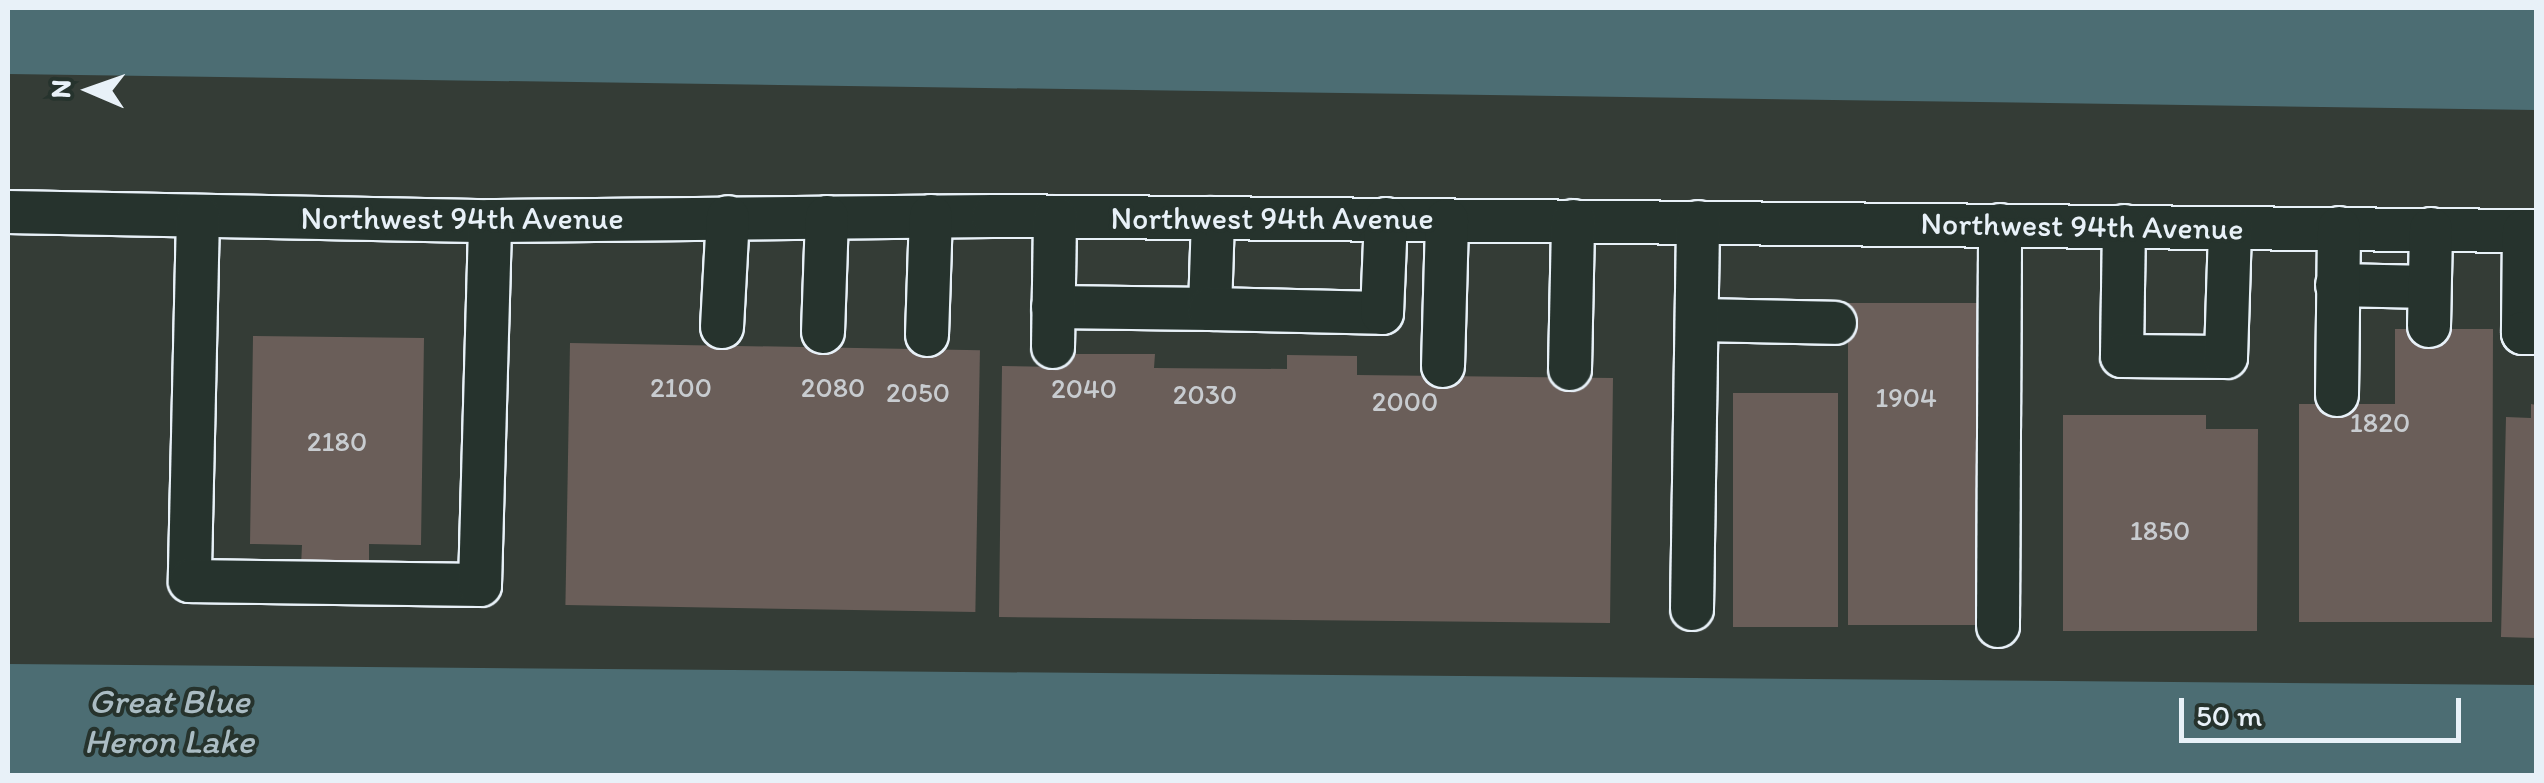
<!DOCTYPE html>
<style>
body{margin:0}
#map{position:relative;width:2544px;height:783px;overflow:hidden;background:#343c36;font-family:Itim,sans-serif}
div>[style]{position:absolute}
[style*='--x']{left:calc(var(--x)*1px);top:calc(var(--y)*1px);width:calc(var(--w)*1px);rotate:calc(var(--a)*1deg)}
.water>*{inset:0;background:#4c6d73}
.building>*{inset:0;background:#6a5e59;transform-origin:0 0}
.roads{filter:drop-shadow(2px 0 #e8f1f8) drop-shadow(-2px 0 #e8f1f8) drop-shadow(0 2px #e8f1f8) drop-shadow(0 -2px #e8f1f8)}
.minor>*{height:42px;margin:-21px;padding:0 21px;transform-origin:21px;border-radius:21px;background:#26332d}
span{translate:-50% -50%;white-space:nowrap;text-align:center;line-height:1.15;-webkit-text-stroke:8px #26332d;paint-order:stroke}
.number-label{font-size:28px;color:#c8ccd0}
.number-label span{-webkit-text-stroke-width:0}
.street-label{font-size:32px;color:#e8f1f8}
.water-label{font-size:35px;color:#aabcc3;font-style:italic}
.frame{position:absolute;inset:0;border:10px solid #e8f1f8;pointer-events:none}
.north{position:absolute;left:40px;top:40px;width:100px;height:100px;-webkit-text-stroke:8px #26332d;paint-order:stroke;rotate:272deg;font-size:28px;font-weight:700;line-height:40px;text-align:center;color:#e8f1f8}
.north::after{content:'';display:block;margin:auto;width:35px;height:45px;background:#e8f1f8;clip-path:polygon(50% 0,100% 100%,50% 72%,0 100%)}
.scale{position:absolute;left:2179px;top:698px;width:282px;height:45px;box-sizing:border-box;border:5px solid #e8f1f8;border-top:0;padding-left:12px;font-size:30px;line-height:35px;white-space:nowrap;color:#e8f1f8;-webkit-text-stroke:8px #26332d;paint-order:stroke}
</style>
<div id="map">
<div class="water">
<i style="clip-path:polygon(8px 8px,2536px 8px,2536px 110px,8px 74px)"></i>
<i style="clip-path:polygon(8px 664px,2536px 685px,2536px 775px,8px 776px)"></i>
</div>
<div class="building">
<i style="left:1848px;top:303px;width:133px;height:322px"></i>
<i style="clip-path:polygon(2395px 329px,2493px 329px,2492px 622px,2299px 622px,2299px 404px,2395px 404px)"></i>
<i style="clip-path:polygon(253px 336px,424px 338px,421px 545px,369px 544px,369px 567px,301px 566px,302px 545px,250px 544px)"></i>
<i style="left:570px;top:343px;width:410px;height:262px;rotate:1deg"></i>
<i style="clip-path:polygon(1058px 354px,1155px 354px,1154px 368px,1287px 369px,1287px 355px,1357px 356px,1357px 375px,1613px 378px,1610px 623px,999px 617px,1002px 366px,1058px 367px)"></i>
<i style="left:1838px;top:393px;width:234px;height:105px;rotate:90deg"></i>
<i style="clip-path:polygon(2531px 404px,2536px 405px,2536px 638px,2501px 637px,2506px 417px,2531px 418px)"></i>
<i style="clip-path:polygon(2063px 415px,2206px 415px,2206px 429px,2258px 429px,2257px 631px,2063px 631px)"></i>
</div>
<div class="roads">
<div class="minor">
<i style="--x:8;--y:212;--w:482;--a:1.1"></i>
<i style="--x:490;--y:221;--w:503;--a:-0.57"></i>
<i style="--x:993;--y:216;--w:1543;--a:0.56"></i>
<i style="--x:198;--y:216;--w:365;--a:91.3"></i>
<i style="--x:190;--y:581;--w:290;--a:0.8"></i>
<i style="--x:480;--y:585;--w:364;--a:-88.4"></i>
<i style="--x:2124;--y:226;--w:130;--a:90.9"></i>
<i style="--x:2122;--y:356;--w:104;--a:0.6"></i>
<i style="--x:2226;--y:357;--w:129;--a:-88.2"></i>
<i style="--x:2524;--y:231;--w:102;--a:90.6"></i>
<i style="--x:2523;--y:333;--w:13;--a:0"></i>
<i style="--x:2337;--y:285;--w:92;--a:1.2"></i>
<i style="--x:1053;--y:307;--w:157;--a:0.7"></i>
<i style="--x:1210;--y:309;--w:91;--a:-88.1"></i>
<i style="--x:1210;--y:309;--w:172;--a:1.3"></i>
<i style="--x:1382;--y:313;--w:94;--a:-87.6"></i>
<i style="--x:1697;--y:320;--w:138;--a:1.2"></i>
<i style="--x:2429;--y:326;--w:97;--a:-88.8"></i>
<i style="--x:722;--y:327;--w:110;--a:-86.9"></i>
<i style="--x:823;--y:332;--w:115;--a:-88"></i>
<i style="--x:927;--y:335;--w:119;--a:-88.1"></i>
<i style="--x:1053;--y:347;--w:130;--a:-89.1"></i>
<i style="--x:1443;--y:366;--w:146;--a:-88.4"></i>
<i style="--x:1570;--y:369;--w:148;--a:-88.8"></i>
<i style="--x:2337;--y:395;--w:167;--a:-89.3"></i>
<i style="--x:1692;--y:609;--w:387;--a:-89.1"></i>
<i style="--x:1998;--y:626;--w:401;--a:-89.7"></i>
</div>
</div>
<div class="number-label">
<span style="left:681px;top:387px">2100</span>
<span style="left:833px;top:387px">2080</span>
<span style="left:1084px;top:388px">2040</span>
<span style="left:918px;top:392px">2050</span>
<span style="left:1205px;top:394px">2030</span>
<span style="left:1906px;top:397px">1904</span>
<span style="left:1405px;top:401px">2000</span>
<span style="left:2380px;top:422px">1820</span>
<span style="left:337px;top:441px">2180</span>
<span style="left:2160px;top:530px">1850</span>
</div>
<div class="street-label">
<span style="left:462px;top:218px">Northwest 94th Avenue</span>
<span style="left:1272px;top:218px">Northwest 94th Avenue</span>
<span style="left:2082px;top:226px;rotate:1deg">Northwest 94th Avenue</span>
</div>
<div class="water-label">
<span style="left:169px;top:721px">Great Blue<br>Heron Lake</span>
</div>
<div class="frame"></div>
<div class="north">N</div>
<div class="scale">50 m</div>
</div>
